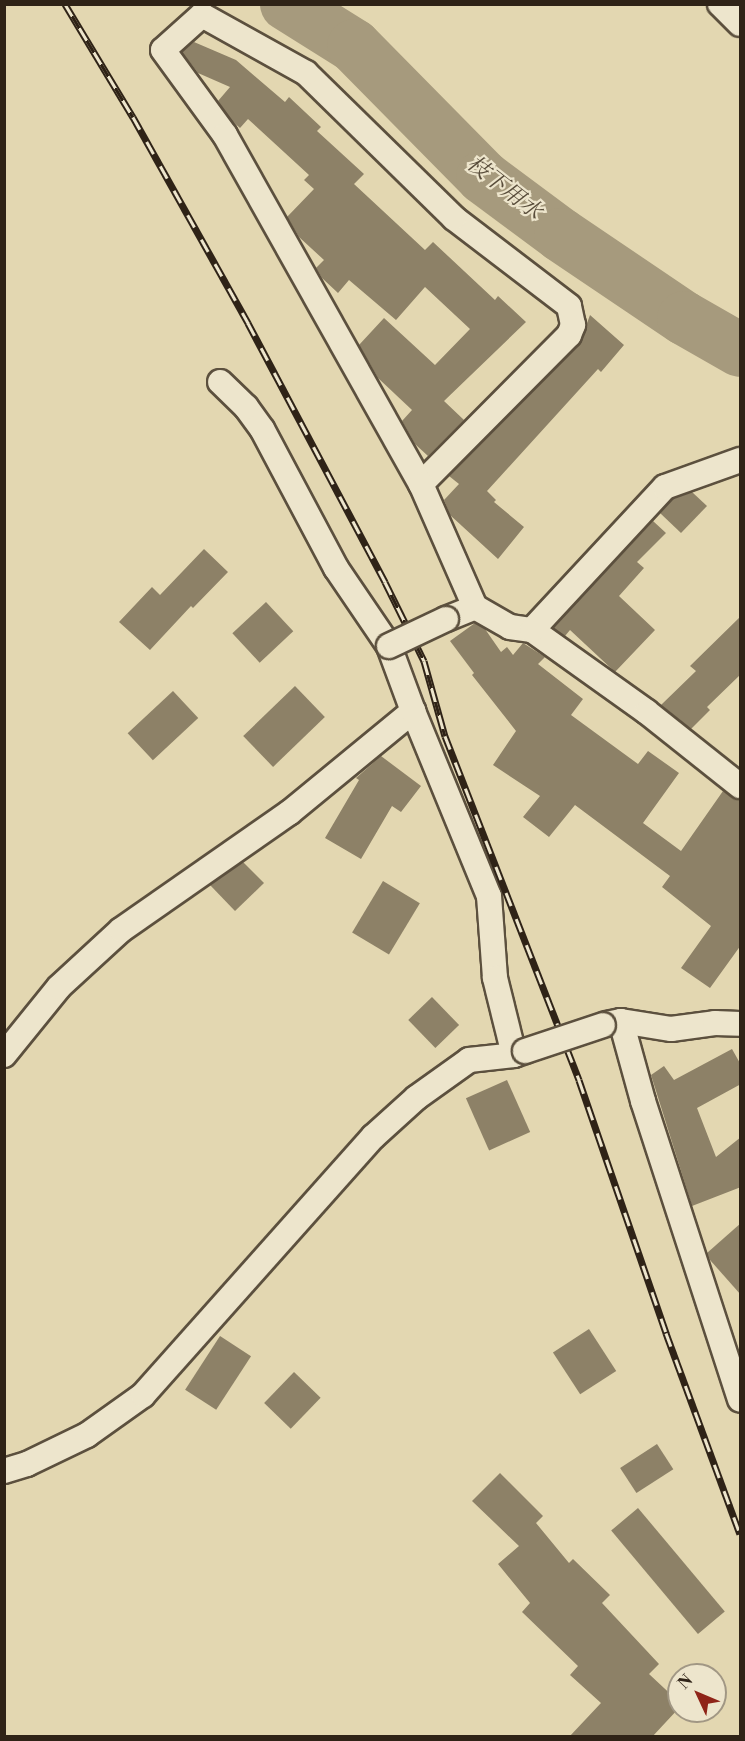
<!DOCTYPE html>
<meta charset="utf-8">
<style>
body{margin:0}
#map{position:relative;width:745px;height:1741px;overflow:hidden;background:#e3d7b1;font-family:"Libre Bodoni","Noto Serif JP",serif}
div>[style]{position:absolute}
[style*='--x']{left:calc(var(--x)*1px);top:calc(var(--y)*1px);width:calc(var(--w)*1px);rotate:calc(var(--a)*1deg)}
.river>*{height:54px;margin:-27px;padding:0 27px;transform-origin:27px;border-radius:27px;background:#a69a7d}
.building>*{inset:0;background:#8d8167;transform-origin:0 0}
.roads{filter:drop-shadow(2px 0 #5c503e) drop-shadow(-2px 0 #5c503e) drop-shadow(0 2px #5c503e) drop-shadow(0 -2px #5c503e)}
.minor>*{height:24px;margin:-12px;padding:0 12px;transform-origin:12px;border-radius:12px;background:#ede5cc}
.rail>*{height:7px;margin-top:-3.5px;transform-origin:0;background:repeating-linear-gradient(90deg,#ede5cc 0 14px,#2f2317 0 28px);box-sizing:border-box;border-block:2px solid #2f2317}
.bridges{filter:drop-shadow(2px 0 #5c503e) drop-shadow(-2px 0 #5c503e) drop-shadow(0 2px #5c503e) drop-shadow(0 -2px #5c503e)}
.minor-bridge>*{height:24px;margin:-12px;padding:0 12px;transform-origin:12px;border-radius:12px;background:#ede5cc}
span{translate:-50% -50%;white-space:nowrap;text-align:center;line-height:1.15;-webkit-text-stroke:4.5px #ede5cc;paint-order:stroke}
.water-label{font-size:22px;color:#594d3b;font-style:italic}
.frame{position:absolute;inset:0;border:6px solid #2f2317;pointer-events:none}
.north{position:absolute;left:667px;top:1663px;width:60px;height:60px;box-sizing:border-box;background:#ede5cc;border:2px solid #a19784;border-radius:50%;rotate:314deg;font-size:16px;font-weight:700;line-height:24px;text-align:center;color:#2f2317}
.north::after{content:'';display:block;margin:auto;width:21px;height:27px;background:#8f2418;clip-path:polygon(50% 0,100% 100%,50% 72%,0 100%)}
</style>
<div id="map">
<div class="river">
<i style="--x:287;--y:4;--w:79;--a:32.1"></i>
<i style="--x:354;--y:46;--w:184;--a:45.4"></i>
<i style="--x:483;--y:177;--w:97;--a:36.6"></i>
<i style="--x:561;--y:235;--w:148;--a:34"></i>
<i style="--x:684;--y:318;--w:64;--a:29.7"></i>
</div>
<div class="building">
<i style="clip-path:polygon(194px 42px,236px 60px,285px 102px,289px 97px,321px 127px,317px 131px,364px 174px,354px 184px,425px 250px,433px 242px,495px 300px,498px 296px,526px 322px,444px 401px,464px 420px,428px 456px,415px 444px,402px 421px,412px 410px,378px 378px,359px 345px,384px 318px,435px 365px,470px 329px,425px 287px,396px 320px,349px 280px,338px 293px,322px 278px,316px 268px,324px 260px,299px 237px,287px 217px,314px 189px,304px 180px,309px 175px,248px 119px,240px 128px,231px 120px,218px 101px,230px 87px,198px 73px,182px 52px)"></i>
<i style="clip-path:polygon(590px 315px,624px 345px,601px 372px,598px 369px,487px 491px,496px 500px,494px 502px,524px 527px,498px 559px,450px 515px,444px 500px,459px 484px,449px 476px,579px 345px)"></i>
<i style="clip-path:polygon(692px 492px,707px 506px,681px 533px,660px 513px,673px 499px)"></i>
<i style="clip-path:polygon(653px 521px,666px 533px,637px 562px,644px 568px,619px 596px,655px 630px,615px 672px,570px 630px,565px 636px,553px 628px)"></i>
<i style="clip-path:polygon(204px 549px,228px 572px,193px 608px,191px 606px,150px 650px,119px 622px,152px 587px,160px 595px)"></i>
<i style="left:266px;top:602px;width:40px;height:46px;rotate:47deg"></i>
<i style="clip-path:polygon(741px 616px,741px 674px,707px 707px,710px 710px,691px 729px,661px 705px,696px 671px,690px 666px)"></i>
<i style="clip-path:polygon(475px 623px,485px 629px,501px 652px,507px 647px,513px 655px,523px 643px,545px 657px,538px 664px,583px 699px,571px 715px,638px 764px,648px 751px,679px 773px,643px 823px,681px 851px,723px 791px,741px 800px,741px 945px,710px 988px,681px 968px,711px 926px,662px 887px,670px 876px,575px 805px,549px 837px,523px 817px,540px 796px,493px 765px,516px 731px,472px 675px,474px 673px,450px 641px)"></i>
<i style="left:295px;top:686px;width:43px;height:72px;rotate:46deg"></i>
<i style="left:173px;top:691px;width:37px;height:62px;rotate:47deg"></i>
<i style="clip-path:polygon(381px 756px,421px 786px,401px 812px,392px 806px,361px 859px,325px 838px,359px 780px,356px 778px)"></i>
<i style="clip-path:polygon(243px 862px,264px 883px,235px 911px,210px 885px)"></i>
<i style="left:383px;top:881px;width:43px;height:60px;rotate:31deg"></i>
<i style="left:432px;top:997px;width:39px;height:33px;rotate:46deg"></i>
<i style="clip-path:polygon(732px 1049px,741px 1065px,741px 1084px,697px 1108px,716px 1157px,741px 1137px,741px 1187px,692px 1206px,651px 1075px,664px 1066px,674px 1080px)"></i>
<i style="left:507px;top:1080px;width:57px;height:45px;rotate:66deg"></i>
<i style="clip-path:polygon(741px 1223px,741px 1295px,710px 1260px,707px 1253px)"></i>
<i style="left:589px;top:1329px;width:50px;height:43px;rotate:57deg"></i>
<i style="left:220px;top:1336px;width:37px;height:64px;rotate:33deg"></i>
<i style="left:294px;top:1372px;width:37px;height:43px;rotate:44deg"></i>
<i style="left:657px;top:1444px;width:30px;height:44px;rotate:57deg"></i>
<i style="clip-path:polygon(500px 1473px,543px 1516px,536px 1523px,569px 1563px,573px 1559px,610px 1595px,602px 1603px,659px 1664px,649px 1674px,679px 1702px,679px 1708px,652px 1737px,569px 1737px,601px 1703px,570px 1675px,578px 1666px,522px 1612px,530px 1603px,498px 1564px,519px 1546px,472px 1501px)"></i>
<i style="left:638px;top:1508px;width:135px;height:35px;rotate:50deg"></i>
</div>
<div class="roads">
<div class="minor">
<i style="--x:720;--y:4;--w:28;--a:45"></i>
<i style="--x:421;--y:484;--w:210;--a:-45.2"></i>
<i style="--x:569;--y:335;--w:11;--a:-68"></i>
<i style="--x:573;--y:325;--w:19;--a:-102"></i>
<i style="--x:569;--y:306;--w:145;--a:-142.6"></i>
<i style="--x:454;--y:218;--w:207;--a:-135.6"></i>
<i style="--x:306;--y:73;--w:119;--a:-150.9"></i>
<i style="--x:202;--y:15;--w:52;--a:138.1"></i>
<i style="--x:163;--y:50;--w:105;--a:53.9"></i>
<i style="--x:225;--y:135;--w:400;--a:60.7"></i>
<i style="--x:421;--y:484;--w:134;--a:66.3"></i>
<i style="--x:446;--y:619;--w:31;--a:-22"></i>
<i style="--x:475;--y:607;--w:40;--a:29.7"></i>
<i style="--x:510;--y:627;--w:22;--a:8"></i>
<i style="--x:532;--y:630;--w:141;--a:35.5"></i>
<i style="--x:647;--y:712;--w:119;--a:38.5"></i>
<i style="--x:532;--y:630;--w:195;--a:-47.1"></i>
<i style="--x:665;--y:487;--w:80;--a:-19.8"></i>
<i style="--x:413;--y:711;--w:200;--a:67.7"></i>
<i style="--x:489;--y:896;--w:82;--a:85.8"></i>
<i style="--x:495;--y:978;--w:79;--a:76.1"></i>
<i style="--x:621;--y:1021;--w:83;--a:74.6"></i>
<i style="--x:643;--y:1101;--w:314;--a:72"></i>
<i style="--x:606;--y:1024;--w:15;--a:-11"></i>
<i style="--x:621;--y:1021;--w:51;--a:9.1"></i>
<i style="--x:671;--y:1029;--w:44;--a:-7.8"></i>
<i style="--x:715;--y:1023;--w:25;--a:2"></i>
<i style="--x:4;--y:1055;--w:87;--a:-51"></i>
<i style="--x:59;--y:987;--w:84;--a:-42.6"></i>
<i style="--x:121;--y:930;--w:205;--a:-34.9"></i>
<i style="--x:289;--y:813;--w:161;--a:-39.4"></i>
<i style="--x:413;--y:711;--w:69;--a:-110.3"></i>
<i style="--x:389;--y:646;--w:94;--a:-124.2"></i>
<i style="--x:336;--y:568;--w:157;--a:-118"></i>
<i style="--x:262;--y:429;--w:27;--a:-126"></i>
<i style="--x:246;--y:407;--w:36;--a:-136"></i>
<i style="--x:4;--y:1471;--w:24;--a:-17"></i>
<i style="--x:27;--y:1464;--w:67;--a:-25.8"></i>
<i style="--x:87;--y:1435;--w:69;--a:-35.5"></i>
<i style="--x:143;--y:1395;--w:346;--a:-48.3"></i>
<i style="--x:373;--y:1137;--w:58;--a:-42.2"></i>
<i style="--x:416;--y:1098;--w:65;--a:-35.6"></i>
<i style="--x:469;--y:1060;--w:45;--a:-6.3"></i>
<i style="--x:514;--y:1055;--w:12;--a:-20"></i>
</div>
</div>
<div class="rail">
<i style="--x:65;--y:4;--w:132;--a:59"></i>
<i style="--x:133;--y:117;--w:236;--a:60.8"></i>
<i style="--x:248;--y:323;--w:293;--a:62.1"></i>
<i style="--x:385;--y:582;--w:88;--a:63.7"></i>
<i style="--x:424;--y:661;--w:78;--a:74.4"></i>
<i style="--x:445;--y:736;--w:369;--a:68.7"></i>
<i style="--x:579;--y:1080;--w:268;--a:71"></i>
<i style="--x:666;--y:1333;--w:214;--a:69.8"></i>
</div>
<div class="bridges">
<div class="minor-bridge">
<i style="--x:389;--y:646;--w:63;--a:-25.3"></i>
<i style="--x:525;--y:1051;--w:82;--a:-18.4"></i>
</div>
</div>
<div class="water-label">
<span style="left:504px;top:188px;rotate:38deg">枝下用水</span>
</div>
<div class="frame"></div>
<div class="north">N</div>
</div>
